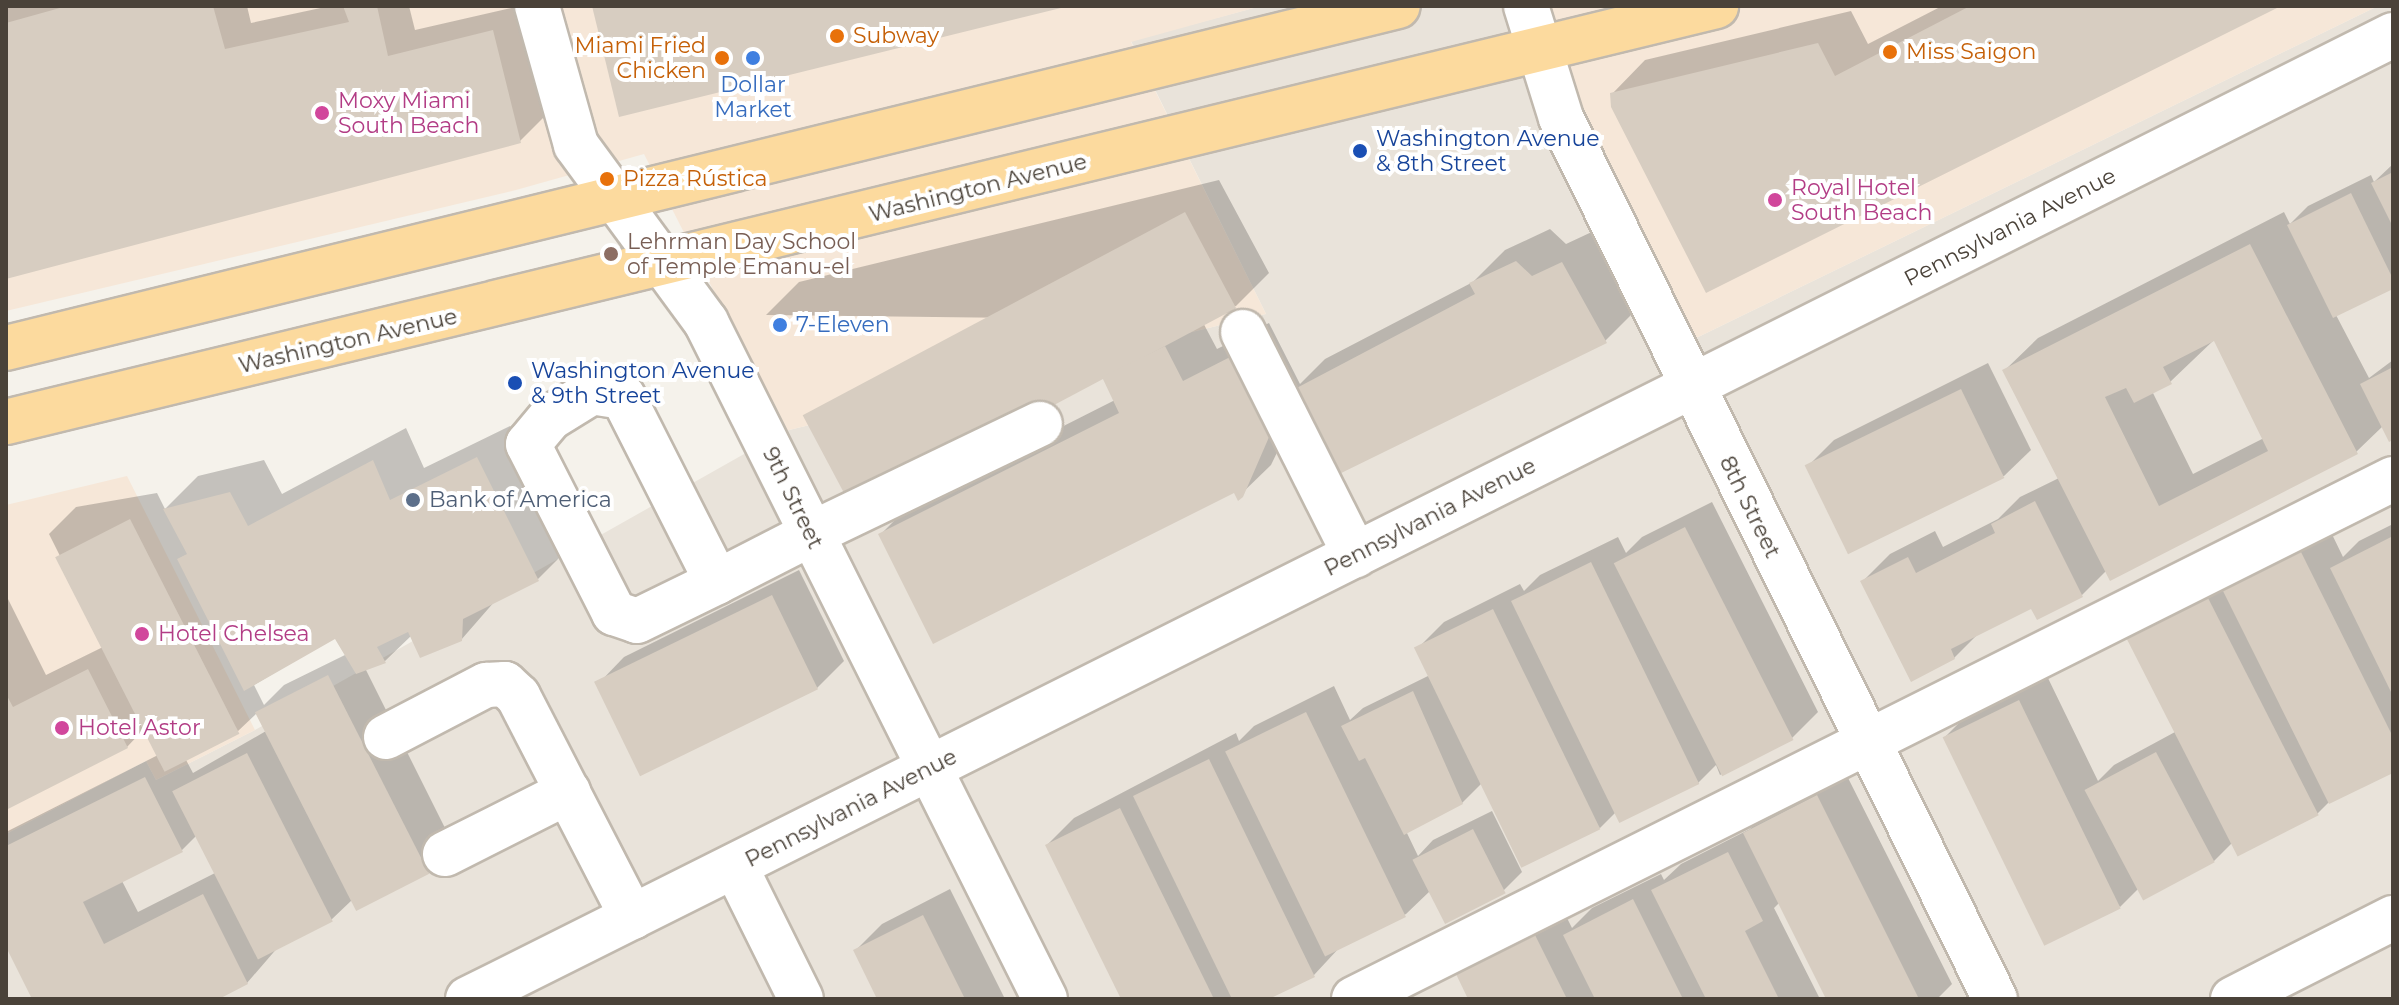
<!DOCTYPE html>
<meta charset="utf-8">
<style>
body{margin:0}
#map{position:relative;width:2399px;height:1005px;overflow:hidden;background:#f5f2eb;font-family:Montserrat,sans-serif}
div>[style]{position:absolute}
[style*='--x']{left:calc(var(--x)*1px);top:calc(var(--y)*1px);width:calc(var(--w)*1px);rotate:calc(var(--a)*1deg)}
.residential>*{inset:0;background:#e9e3da}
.commercial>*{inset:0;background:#f6e7d8}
.shadow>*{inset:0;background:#0003}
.building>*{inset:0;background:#d7cdc1;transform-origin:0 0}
.roads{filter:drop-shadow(2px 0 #c1b9ae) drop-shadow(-2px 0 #c1b9ae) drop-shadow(0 2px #c1b9ae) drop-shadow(0 -2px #c1b9ae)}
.minor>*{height:44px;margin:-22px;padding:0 22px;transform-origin:22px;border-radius:22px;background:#fff}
.major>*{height:44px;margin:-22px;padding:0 22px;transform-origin:22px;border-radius:22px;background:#fcda9e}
.dots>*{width:22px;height:22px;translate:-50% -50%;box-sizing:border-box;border:4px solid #fff;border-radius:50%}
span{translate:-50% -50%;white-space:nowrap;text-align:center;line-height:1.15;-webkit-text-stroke:8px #fff;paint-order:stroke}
.food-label{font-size:22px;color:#c56008}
.left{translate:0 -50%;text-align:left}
.right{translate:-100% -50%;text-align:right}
.shop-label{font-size:22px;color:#366cbe}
.hotel-label{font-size:22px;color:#b23c85}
.transit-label{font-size:22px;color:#164399}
.street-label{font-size:22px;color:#4a4239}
.education-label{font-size:22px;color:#785e54}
.service-label{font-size:22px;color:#4e5e75}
.frame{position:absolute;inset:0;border:8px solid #4a4239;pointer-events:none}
</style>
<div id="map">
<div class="residential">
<i style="clip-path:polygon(1261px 6px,1501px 6px,1655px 358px,2378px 6px,2393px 6px,2393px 999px,6px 999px,6px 834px,146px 761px,156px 780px,255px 730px,785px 431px,1266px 314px,1131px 41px)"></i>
</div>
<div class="commercial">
<i style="clip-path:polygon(6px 6px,1261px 6px,1131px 42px,1266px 314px,785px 431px,644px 154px,516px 190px,6px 311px)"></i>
<i style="clip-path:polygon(1501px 6px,2378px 6px,1655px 358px)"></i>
<i style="clip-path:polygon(127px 476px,255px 730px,156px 780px,146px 761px,6px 834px,6px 505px)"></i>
</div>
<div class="shadow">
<i style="clip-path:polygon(6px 6px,247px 6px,251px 23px,330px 6px,409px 6px,415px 30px,520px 6px,547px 114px,520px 141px,6px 277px)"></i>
<i style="clip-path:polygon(1942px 6px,2276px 6px,1707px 290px,1612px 94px,1645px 60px,1851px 11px,1868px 44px)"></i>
<i style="clip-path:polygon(evenodd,2393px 164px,2393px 287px,2336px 315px,2369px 378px,2393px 360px,2393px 438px,2383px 426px,2356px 452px,2107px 570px,2082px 595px,2032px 606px,1980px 632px,1954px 658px,1863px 581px,1890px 554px,1935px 531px,1943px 547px,1998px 519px,2020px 497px,2059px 478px,2004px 371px,2038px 338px,2284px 212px,2290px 224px,2308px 206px,2371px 175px,2374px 182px,2393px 164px,2215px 339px,2264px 438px,2193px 474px,2152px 391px,2170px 382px,2215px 339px)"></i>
<i style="clip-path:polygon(1219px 180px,1269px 273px,1236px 306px,1199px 315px,1217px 349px,1269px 323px,1300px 384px,1325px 359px,1473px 282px,1505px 250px,1550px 229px,1566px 244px,1596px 230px,1638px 308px,1605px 341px,1299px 407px,1271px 465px,1238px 497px,1234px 491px,880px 535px,913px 502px,1115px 400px,1104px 378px,1137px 345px,1185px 320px,766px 315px,799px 282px)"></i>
<i style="clip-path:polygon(1988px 363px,2031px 450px,2004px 476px,1807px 467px,1834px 440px)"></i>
<i style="clip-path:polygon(evenodd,510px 426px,571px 546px,538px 579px,495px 601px,461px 640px,412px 635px,385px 661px,365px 668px,454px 846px,427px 873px,352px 900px,331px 920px,279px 946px,247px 983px,215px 999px,34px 999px,6px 943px,6px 832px,158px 755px,145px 728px,127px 747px,6px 807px,6px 595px,46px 675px,105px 646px,49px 534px,76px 507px,157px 493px,165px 509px,198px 476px,264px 460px,282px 494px,406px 428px,424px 468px,510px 426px,336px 636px,347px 654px,284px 685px,264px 705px,254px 685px,336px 636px,510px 426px,257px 713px,266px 731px,193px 773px,185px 758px,237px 732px,257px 713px,510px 426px,196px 836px,215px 873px,138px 912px,122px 881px,182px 850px,196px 836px)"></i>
<i style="clip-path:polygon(1712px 502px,1818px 712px,1791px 739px,1720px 775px,1716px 765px,1698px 783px,1616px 812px,1600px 828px,1483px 782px,1462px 803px,1406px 831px,1418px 856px,1433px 840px,1492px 811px,1522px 872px,1503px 891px,1430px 891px,1406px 914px,1340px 947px,1314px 975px,1265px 999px,1123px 999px,1047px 845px,1074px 818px,1236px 733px,1239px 741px,1254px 726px,1334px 686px,1350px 720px,1363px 708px,1430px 675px,1417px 649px,1444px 622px,1520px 584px,1524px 591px,1540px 575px,1618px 537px,1626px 553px,1642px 537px)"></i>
<i style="clip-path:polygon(2327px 524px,2343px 557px,2359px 541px,2393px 524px,2393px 770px,2330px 801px,2316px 815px,2231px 844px,2214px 861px,2139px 888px,2120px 907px,1945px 737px,1972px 710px,2046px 674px,2098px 781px,2114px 765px,2175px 732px,2128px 638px)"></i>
<i style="clip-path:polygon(799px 570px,844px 661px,817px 688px,598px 684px,624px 657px)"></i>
<i style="clip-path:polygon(1844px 770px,1952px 984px,1937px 999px,1828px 999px,1780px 902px,1774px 908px,1820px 999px,1470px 999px,1458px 974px,1485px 947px,1563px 910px,1572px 928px,1592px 908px,1661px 874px,1664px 880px,1681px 864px,1750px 829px,1772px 806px)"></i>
<i style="clip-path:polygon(950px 889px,1005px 999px,880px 999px,855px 951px,882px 924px)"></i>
</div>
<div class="building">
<i style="clip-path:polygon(67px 6px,213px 6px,225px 49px,349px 22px,343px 6px,377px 6px,388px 56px,493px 30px,521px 143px,6px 279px,6px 23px)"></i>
<i style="clip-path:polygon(592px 6px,1065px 6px,1065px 7px,619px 117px)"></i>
<i style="clip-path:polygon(1970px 6px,2281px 6px,1706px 293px,1611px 107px,1610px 93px,1818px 43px,1835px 76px)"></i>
<i style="clip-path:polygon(2393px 172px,2393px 227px,2371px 183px)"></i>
<i style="clip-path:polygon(2351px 193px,2393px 279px,2393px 289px,2333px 318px,2287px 225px)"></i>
<i style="left:1185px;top:212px;width:109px;height:433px;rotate:62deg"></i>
<i style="clip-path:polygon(evenodd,2250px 244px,2358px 454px,2110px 581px,2002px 370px,2250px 244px,2214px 341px,2268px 451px,2159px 506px,2105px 397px,2126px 388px,2134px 403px,2172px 384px,2163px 367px,2214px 341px)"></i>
<i style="clip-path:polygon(1516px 261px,1532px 276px,1562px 262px,1607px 343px,1331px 478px,1289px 392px,1475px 294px,1469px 283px)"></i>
<i style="clip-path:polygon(1165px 346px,1183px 381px,1236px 354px,1273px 428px,1243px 497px,1238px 501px,1234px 493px,933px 644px,878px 534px,1119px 413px,1102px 377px)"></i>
<i style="clip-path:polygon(2393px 367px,2393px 440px,2389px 442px,2360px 384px)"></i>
<i style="left:1961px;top:389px;width:99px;height:174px;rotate:64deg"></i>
<i style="clip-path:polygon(477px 457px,539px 581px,463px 619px,462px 641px,420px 658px,408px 632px,377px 647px,386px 663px,356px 674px,335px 639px,244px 691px,177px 559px,187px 554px,163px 509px,230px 492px,248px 526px,373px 460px,390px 500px)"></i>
<i style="clip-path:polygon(2035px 501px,2083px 597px,2037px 620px,2031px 609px,1951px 649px,1955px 659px,1911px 682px,1860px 581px,1908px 557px,1916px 573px,1995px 533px,1991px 524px)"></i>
<i style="left:130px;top:519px;width:241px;height:84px;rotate:63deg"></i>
<i style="left:1685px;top:527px;width:239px;height:80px;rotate:63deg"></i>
<i style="clip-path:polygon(2393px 536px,2393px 696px,2330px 568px)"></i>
<i style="clip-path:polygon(2300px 550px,2393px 737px,2393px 773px,2329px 804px,2222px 589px)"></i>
<i style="left:1591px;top:562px;width:247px;height:89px;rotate:64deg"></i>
<i style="left:772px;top:595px;width:105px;height:198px;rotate:64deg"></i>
<i style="left:2207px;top:596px;width:246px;height:91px;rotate:63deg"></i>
<i style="left:1493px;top:609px;width:245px;height:88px;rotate:64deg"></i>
<i style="clip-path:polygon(88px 669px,128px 748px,6px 810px,6px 694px,13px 707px)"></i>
<i style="left:328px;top:675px;width:223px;height:82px;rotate:63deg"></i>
<i style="clip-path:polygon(1413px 691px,1463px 804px,1404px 835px,1365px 758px,1359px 761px,1341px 726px)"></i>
<i style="left:2019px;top:700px;width:232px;height:85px;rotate:64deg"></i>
<i style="left:1306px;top:712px;width:228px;height:90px;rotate:64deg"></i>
<i style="left:2156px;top:752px;width:125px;height:81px;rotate:62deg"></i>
<i style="left:247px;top:753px;width:189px;height:84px;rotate:63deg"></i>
<i style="clip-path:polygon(1209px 759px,1315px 977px,1269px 999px,1232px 999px,1133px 796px)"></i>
<i style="clip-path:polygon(145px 777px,183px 852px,83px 902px,104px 944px,203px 894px,248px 984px,219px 999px,32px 999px,6px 947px,6px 846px)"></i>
<i style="clip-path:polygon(1817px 795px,1919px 999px,1826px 999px,1743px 833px)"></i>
<i style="clip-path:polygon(1120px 808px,1214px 999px,1121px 999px,1045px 845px)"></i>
<i style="left:1473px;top:829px;width:72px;height:68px;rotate:63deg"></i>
<i style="clip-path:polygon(1728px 852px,1763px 921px,1745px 931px,1779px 999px,1706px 999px,1651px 890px)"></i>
<i style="clip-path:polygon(1633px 899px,1683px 999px,1595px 999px,1563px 935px)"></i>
<i style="clip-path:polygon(923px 915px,965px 999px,877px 999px,853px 950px)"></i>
<i style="clip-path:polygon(1535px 935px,1567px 999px,1468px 999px,1456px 974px)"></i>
</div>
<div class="roads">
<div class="minor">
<i style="--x:537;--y:6;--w:144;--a:74.3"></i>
<i style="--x:576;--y:145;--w:220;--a:53.7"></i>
<i style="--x:706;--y:322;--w:757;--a:63.4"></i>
<i style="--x:1526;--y:6;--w:117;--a:72.6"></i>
<i style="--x:1561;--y:118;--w:982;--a:63.77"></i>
<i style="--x:1243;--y:332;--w:250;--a:63.3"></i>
<i style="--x:717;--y:582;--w:208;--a:-116.9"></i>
<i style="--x:623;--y:397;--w:31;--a:-171"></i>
<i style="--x:592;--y:392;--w:49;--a:148.2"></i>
<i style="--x:550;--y:418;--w:34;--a:130"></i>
<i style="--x:528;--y:444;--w:190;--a:63"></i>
<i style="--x:614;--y:613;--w:24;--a:19"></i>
<i style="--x:637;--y:621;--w:89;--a:-26"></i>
<i style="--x:717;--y:582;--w:106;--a:-27.1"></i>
<i style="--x:811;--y:534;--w:254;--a:-25.7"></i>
<i style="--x:386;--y:737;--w:113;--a:-27.5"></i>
<i style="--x:486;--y:685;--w:19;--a:-3"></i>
<i style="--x:505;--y:684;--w:18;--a:43"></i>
<i style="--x:518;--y:696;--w:249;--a:62.7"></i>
<i style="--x:445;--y:854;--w:138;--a:-26.8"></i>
<i style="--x:735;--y:866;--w:148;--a:63.6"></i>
<i style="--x:468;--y:999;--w:2153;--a:-26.6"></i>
<i style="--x:1354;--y:999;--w:1162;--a:-26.59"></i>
<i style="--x:2233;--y:999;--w:179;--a:-26.9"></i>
</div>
<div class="major">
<i style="--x:6;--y:348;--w:1433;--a:-13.8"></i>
<i style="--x:6;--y:422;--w:1760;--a:-13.67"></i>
</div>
</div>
<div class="dots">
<i style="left:837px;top:36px;background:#e8710a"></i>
<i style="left:1890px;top:52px;background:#e8710a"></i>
<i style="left:722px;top:58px;background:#e8710a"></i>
<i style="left:753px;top:58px;background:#3f7fe0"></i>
<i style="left:322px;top:113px;background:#d1479c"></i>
<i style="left:1360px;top:151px;background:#1a4fb4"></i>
<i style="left:607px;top:179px;background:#e8710a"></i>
<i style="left:1775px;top:200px;background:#d1479c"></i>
<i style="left:611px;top:254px;background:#8d6e63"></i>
<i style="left:780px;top:325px;background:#3f7fe0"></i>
<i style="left:515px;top:383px;background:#1a4fb4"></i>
<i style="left:413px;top:500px;background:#5c6f8a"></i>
<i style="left:142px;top:634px;background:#d1479c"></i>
<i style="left:62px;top:728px;background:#d1479c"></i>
</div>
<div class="food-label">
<span class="left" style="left:853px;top:36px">Subway</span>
<span class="right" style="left:706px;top:58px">Miami Fried<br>Chicken</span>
<span class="left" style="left:1906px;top:52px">Miss Saigon</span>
<span class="left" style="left:623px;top:179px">Pizza Rústica</span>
</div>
<div class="shop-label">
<span style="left:753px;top:97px">Dollar<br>Market</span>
<span class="left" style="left:796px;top:325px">7-Eleven</span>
</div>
<div class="hotel-label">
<span class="left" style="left:338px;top:113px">Moxy Miami<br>South Beach</span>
<span class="left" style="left:1791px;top:200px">Royal Hotel<br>South Beach</span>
<span class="left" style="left:158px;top:634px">Hotel Chelsea</span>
<span class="left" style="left:78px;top:728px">Hotel Astor</span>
</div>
<div class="transit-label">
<span class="left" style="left:1376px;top:151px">Washington Avenue<br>&amp; 8th Street</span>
<span class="left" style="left:531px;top:383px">Washington Avenue<br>&amp; 9th Street</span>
</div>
<div class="street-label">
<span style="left:978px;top:188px;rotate:-14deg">Washington Avenue</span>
<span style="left:2010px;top:227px;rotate:-27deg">Pennsylvania Avenue</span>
<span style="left:348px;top:341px;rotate:-13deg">Washington Avenue</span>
<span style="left:793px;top:498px;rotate:64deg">9th Street</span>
<span style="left:1750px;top:507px;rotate:64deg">8th Street</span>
<span style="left:1430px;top:517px;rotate:-27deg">Pennsylvania Avenue</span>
<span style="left:851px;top:808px;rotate:-27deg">Pennsylvania Avenue</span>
</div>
<div class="education-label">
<span class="left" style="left:627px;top:254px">Lehrman Day School<br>of Temple Emanu-el</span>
</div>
<div class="service-label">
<span class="left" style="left:429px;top:500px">Bank of America</span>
</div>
<div class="frame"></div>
</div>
